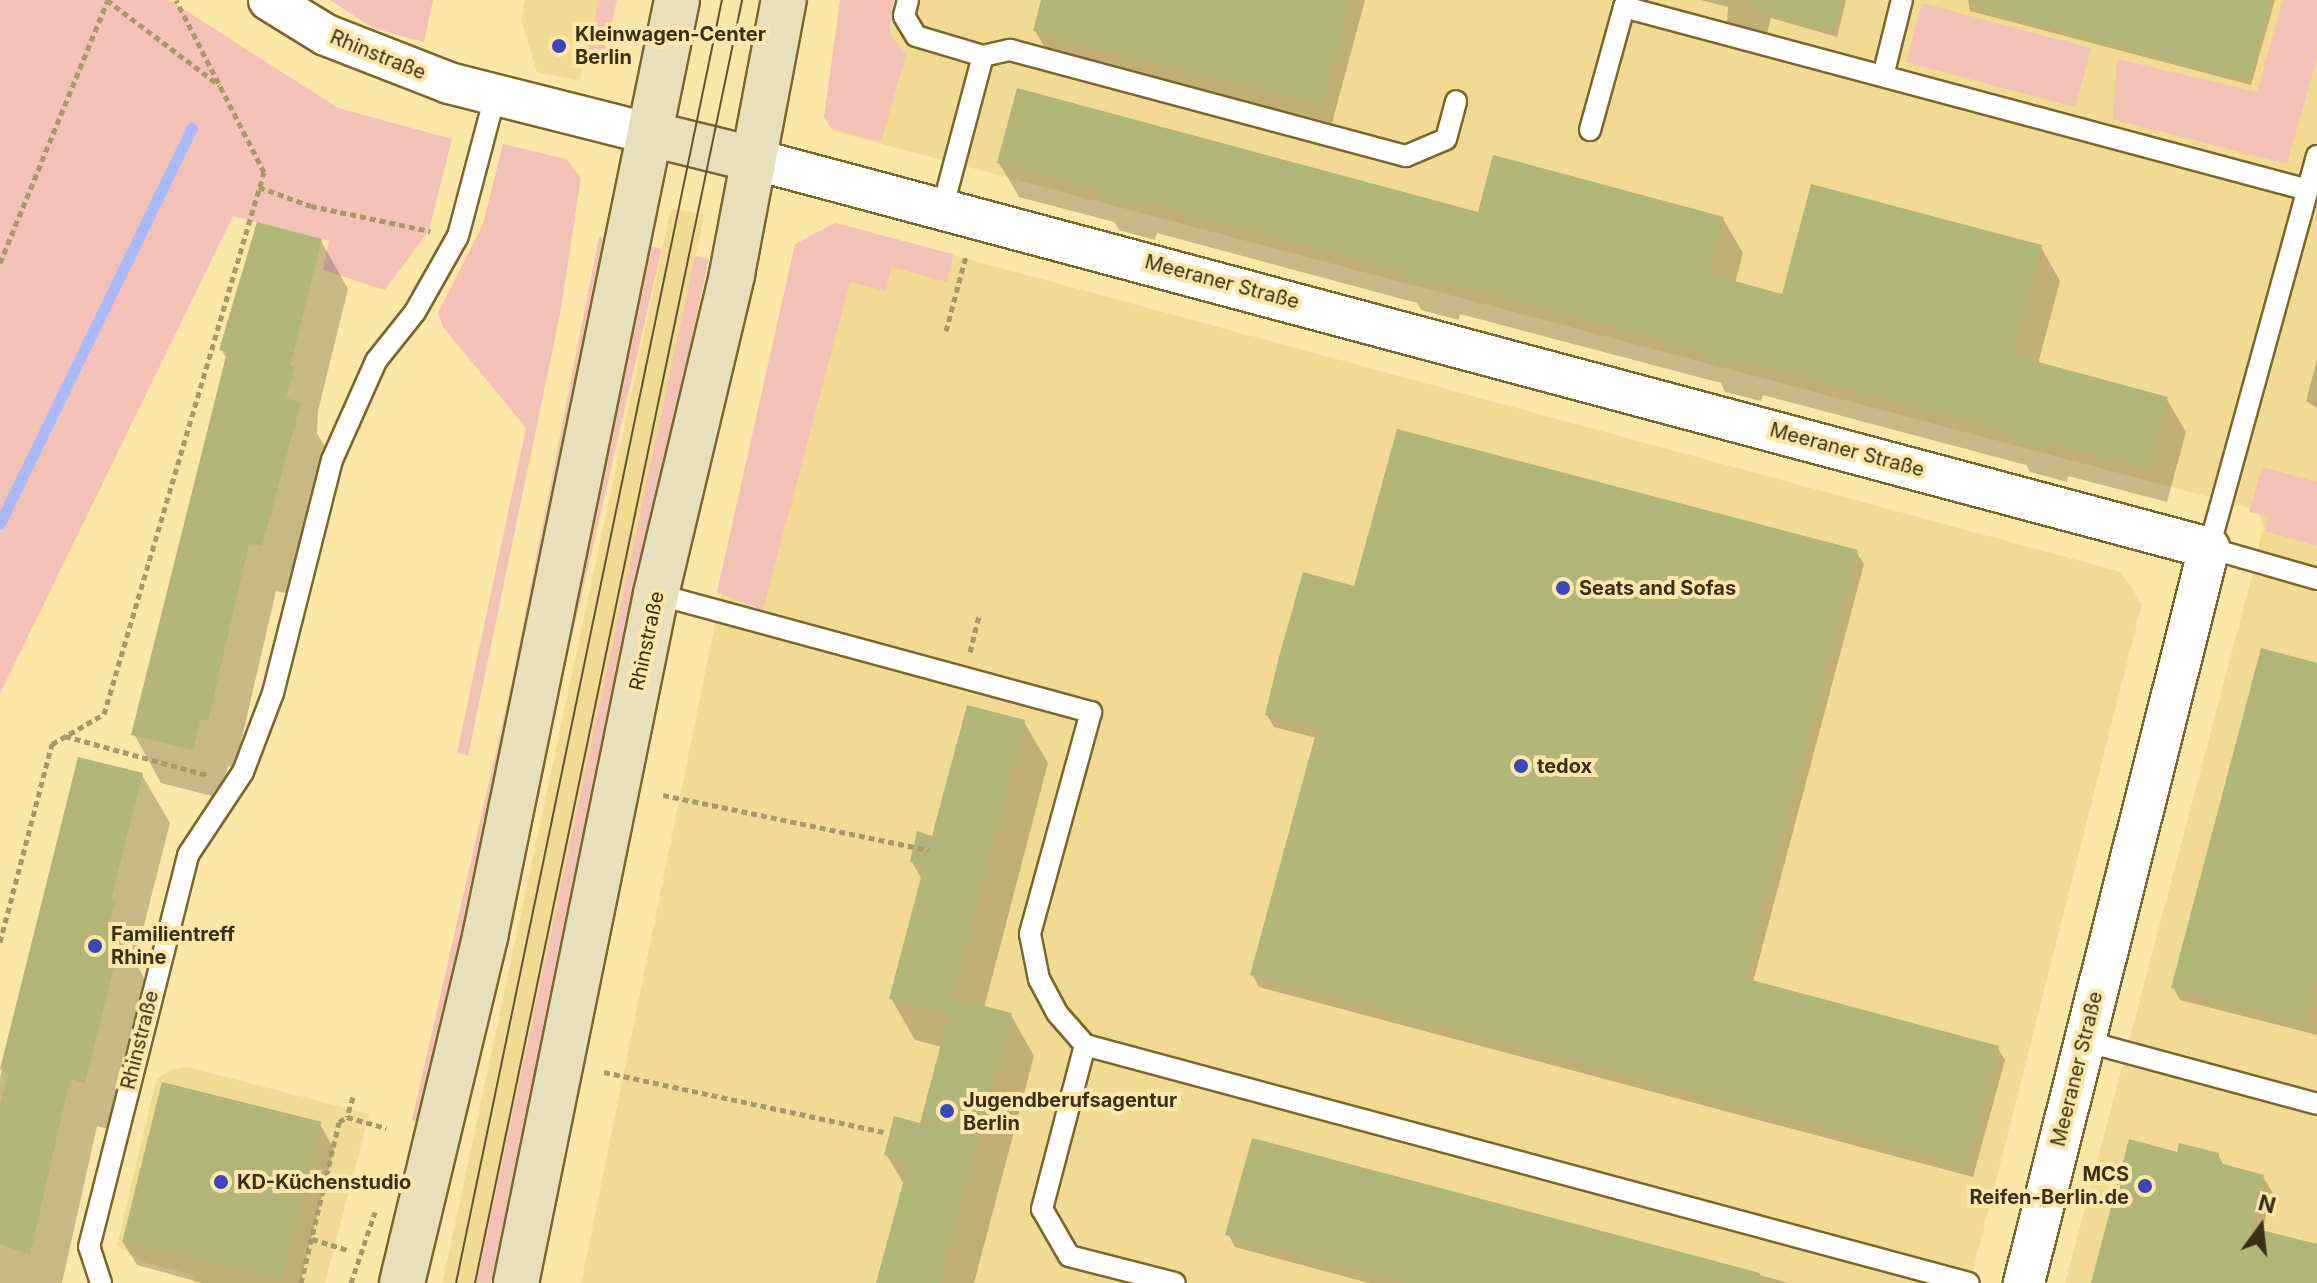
<!DOCTYPE html>
<meta charset="utf-8">
<style>
body{margin:0}
#map{position:relative;width:2317px;height:1283px;overflow:hidden;background:#fbe7a7;font-family:Inter,sans-serif}
div>[style]{position:absolute}
[style*='--x']{left:calc(var(--x)*1px);top:calc(var(--y)*1px);width:calc(var(--w)*1px);rotate:calc(var(--a)*1deg)}
.built>*{inset:0;background:#f1da92;transform-origin:0 0}
.green>*{inset:0;background:#f3c1b6;transform-origin:0 0}
.shadow>*{inset:0;background:#0003}
.stream>*{height:11px;margin:-5.5px;padding:0 5.5px;transform-origin:5.5px;border-radius:5.5px;background:#a8bafc}
.building>*{inset:0;background:#b0b677;transform-origin:0 0}
.path>*{height:5px;margin-top:-2.5px;transform-origin:0;background:repeating-linear-gradient(90deg,#a79969 0 6px,transparent 0 10px)}
.roads{filter:drop-shadow(2px 0 #7a682a) drop-shadow(-2px 0 #7a682a) drop-shadow(0 2px #7a682a) drop-shadow(0 -2px #7a682a)}
.lane>*{height:20px;margin:-10px;padding:0 10px;transform-origin:10px;border-radius:10px;background:#fff}
.street>*{height:40px;margin:-20px;padding:0 20px;transform-origin:20px;border-radius:20px;background:#fff}
.secondary>*{height:44px;margin:-22px;padding:0 22px;transform-origin:22px;border-radius:22px;background:#e8dfbc}
.tram>*{height:2px;margin:-1px;padding:0 1px;transform-origin:1px;border-radius:1px;background:#605634}
.dots>*{width:22px;height:22px;translate:-50% -50%;box-sizing:border-box;border:4px solid #fbe7a7;border-radius:50%}
span{translate:-50% -50%;white-space:nowrap;text-align:center;line-height:1.15;-webkit-text-stroke:8px #fbe7a7;paint-order:stroke}
.poi-label{font-size:20px;color:#383117;font-weight:700}
.left{translate:0 -50%;text-align:left}
.right{translate:-100% -50%;text-align:right}
.street-label{font-size:20px;color:#383117}
.north{position:absolute;left:2221px;top:1187px;width:80px;height:80px;-webkit-text-stroke:6px #fbe7a7;paint-order:stroke;rotate:15deg;font-size:22px;font-weight:700;line-height:32px;text-align:center;color:#383117}
.north::after{content:'';display:block;margin:auto;width:28px;height:36px;background:#383117;clip-path:polygon(50% 0,100% 100%,50% 72%,0 100%)}
</style>
<div id="map">
<div class="built">
<i style="clip-path:polygon(525px 0,598px 0,580px 81px,537px 72px,521px 20px)"></i>
<i style="clip-path:polygon(857px 0,2317px 0,2317px 1283px,2065px 1283px,2254px 568px,2263px 527px,2258px 510px,833px 131px,830px 124px)"></i>
<i style="left:671px;top:208px;width:34px;height:1098px;rotate:12deg"></i>
<i style="clip-path:polygon(835px 223px,2121px 572px,2142px 604px,1970px 1283px,581px 1283px,717px 614px,800px 242px)"></i>
<i style="clip-path:polygon(187px 1067px,369px 1114px,325px 1283px,192px 1283px,194px 1275px,145px 1263px,117px 1246px,156px 1080px,170px 1070px)"></i>
</div>
<div class="green">
<i style="clip-path:polygon(0 0,169px 0,338px 108px,452px 139px,429px 230px,385px 290px,323px 270px,329px 241px,233px 216px,0 694px)"></i>
<i style="clip-path:polygon(330px 0,433px 0,424px 42px,373px 28px)"></i>
<i style="clip-path:polygon(598px 0,617px 0,604px 58px,587px 55px)"></i>
<i style="clip-path:polygon(840px 0,893px 0,890px 34px,906px 54px,881px 142px,831px 128px,824px 117px)"></i>
<i style="clip-path:polygon(2283px 0,2317px 0,2317px 58px,2287px 164px,2113px 119px,2117px 59px,2257px 92px)"></i>
<i style="left:1922px;top:3px;width:175px;height:61px;rotate:15deg"></i>
<i style="clip-path:polygon(503px 144px,566px 159px,581px 178px,560px 314px,468px 756px,457px 753px,526px 428px,443px 327px,438px 313px,483px 224px)"></i>
<i style="clip-path:polygon(835px 223px,953px 254px,947px 282px,892px 267px,886px 291px,850px 282px,763px 610px,717px 592px,795px 244px)"></i>
<i style="clip-path:polygon(599px 237px,610px 240px,472px 905px,418px 1122px,412px 1120px,512px 681px)"></i>
<i style="left:649px;top:246px;width:13px;height:1060px;rotate:13deg"></i>
<i style="left:695px;top:256px;width:14px;height:1049px;rotate:12deg"></i>
<i style="clip-path:polygon(2262px 467px,2317px 482px,2317px 546px,2265px 531px,2268px 516px,2249px 512px)"></i>
</div>
<div class="shadow">
<i style="clip-path:polygon(1043px 0,1365px 0,1332px 123px,1046px 50px,1035px 31px)"></i>
<i style="clip-path:polygon(1701px 0,1846px 0,1837px 37px,1771px 18px,1767px 33px,1727px 24px,1728px 7px)"></i>
<i style="clip-path:polygon(1968px 0,2275px 0,2251px 85px,1970px 11px)"></i>
<i style="clip-path:polygon(999px 163px,1479px 214px,1723px 219px,1743px 253px,1735px 283px,1784px 296px,2041px 247px,2060px 281px,2038px 364px,2166px 398px,2186px 432px,2167px 502px,2068px 476px,2067px 482px,2030px 472px,2026px 465px,1763px 395px,1761px 401px,1725px 392px,1721px 383px,1460px 314px,1459px 320px,1421px 310px,1417px 303px,1157px 233px,1155px 240px,1119px 230px,1114px 222px,1019px 197px)"></i>
<i style="clip-path:polygon(321px 241px,348px 289px,318px 411px,317px 433px,328px 452px,289px 594px,276px 591px,235px 768px,228px 766px,220px 798px,161px 783px,134px 734px,227px 360px,222px 350px)"></i>
<i style="clip-path:polygon(2317px 360px,2317px 408px,2306px 401px)"></i>
<i style="clip-path:polygon(1856px 552px,1864px 564px,1753px 982px,1997px 1047px,2005px 1060px,1973px 1177px,1259px 987px,1252px 974px,1317px 738px,1274px 727px,1267px 715px,1356px 588px)"></i>
<i style="clip-path:polygon(2317px 665px,2317px 1035px,2180px 1000px,2173px 987px)"></i>
<i style="clip-path:polygon(1024px 722px,1048px 763px,984px 1008px,1011px 1015px,1034px 1056px,974px 1283px,878px 1283px,905px 1186px,886px 1154px,921px 1125px,942px 1047px,915px 1040px,891px 998px,922px 880px,912px 862px)"></i>
<i style="clip-path:polygon(79px 759px,142px 775px,170px 823px,139px 945px,138px 967px,148px 985px,112px 1130px,97px 1126px,62px 1283px,0 1283px,0 1078px)"></i>
<i style="clip-path:polygon(320px 1124px,334px 1149px,300px 1283px,202px 1283px,137px 1265px,122px 1241px)"></i>
<i style="clip-path:polygon(1254px 1141px,1789px 1283px,1369px 1283px,1235px 1247px,1228px 1234px)"></i>
<i style="clip-path:polygon(2178px 1154px,2218px 1154px,2224px 1166px,2263px 1177px,2272px 1192px,2262px 1232px,2317px 1246px,2317px 1283px,2093px 1283px)"></i>
</div>
<div class="stream">
<i style="--x:0;--y:523;--w:439;--a:-64.1"></i>
</div>
<div class="building">
<i style="clip-path:polygon(1041px 0,1350px 0,1322px 105px,1033px 31px)"></i>
<i style="clip-path:polygon(1753px 0,1842px 0,1834px 32px,1752px 8px)"></i>
<i style="clip-path:polygon(1981px 0,2271px 0,2248px 80px,1980px 10px)"></i>
<i style="clip-path:polygon(1017px 88px,1478px 212px,1493px 155px,1724px 217px,1709px 274px,1782px 294px,1811px 184px,2042px 245px,2013px 355px,2168px 397px,2148px 470px,2049px 443px,2048px 449px,2008px 438px,2010px 432px,1744px 362px,1742px 368px,1704px 358px,1705px 352px,1441px 281px,1440px 287px,1400px 277px,1401px 271px,1138px 200px,1136px 207px,1097px 196px,1098px 190px,997px 163px)"></i>
<i style="clip-path:polygon(257px 222px,322px 239px,290px 366px,295px 367px,286px 398px,301px 402px,262px 546px,249px 544px,208px 721px,201px 719px,193px 750px,131px 735px,227px 352px,219px 350px)"></i>
<i style="clip-path:polygon(1397px 429px,1858px 550px,1744px 978px,1999px 1046px,1967px 1165px,1250px 975px,1317px 729px,1265px 715px,1279px 657px,1303px 572px,1354px 586px)"></i>
<i style="clip-path:polygon(2261px 648px,2317px 663px,2317px 976px,2305px 1023px,2171px 988px)"></i>
<i style="clip-path:polygon(967px 705px,1025px 720px,952px 1002px,953px 998px,1012px 1013px,940px 1283px,876px 1283px,909px 1161px,884px 1155px,894px 1116px,920px 1123px,949px 1014px,889px 999px,924px 866px,910px 862px,917px 831px,932px 836px)"></i>
<i style="clip-path:polygon(78px 757px,143px 773px,111px 900px,116px 901px,107px 931px,122px 935px,85px 1083px,70px 1079px,30px 1255px,0 1244px,0 1105px,8px 1075px,0 1069px)"></i>
<i style="left:162px;top:1082px;width:164px;height:164px;rotate:14deg"></i>
<i style="clip-path:polygon(1252px 1138px,1760px 1273px,1759px 1283px,1406px 1283px,1225px 1235px)"></i>
<i style="clip-path:polygon(2129px 1139px,2177px 1152px,2179px 1143px,2219px 1153px,2216px 1162px,2264px 1175px,2250px 1227px,2317px 1244px,2317px 1283px,2091px 1283px)"></i>
</div>
<div class="path">
<i style="--x:107;--y:0;--w:141;--a:37.2"></i>
<i style="--x:259;--y:187;--w:55;--a:20.1"></i>
<i style="--x:311;--y:206;--w:122;--a:11.9"></i>
<i style="--x:0;--y:263;--w:284;--a:-67.7"></i>
<i style="--x:946;--y:331;--w:78;--a:-75.1"></i>
<i style="--x:970;--y:652;--w:38;--a:-76"></i>
<i style="--x:65;--y:736;--w:150;--a:15.4"></i>
<i style="--x:663;--y:795;--w:271;--a:11.7"></i>
<i style="--x:0;--y:942;--w:205;--a:-75.3"></i>
<i style="--x:52;--y:744;--w:60;--a:-30"></i>
<i style="--x:104;--y:714;--w:565;--a:-73.55"></i>
<i style="--x:264;--y:172;--w:193;--a:-117.1"></i>
<i style="--x:604;--y:1072;--w:286;--a:12.1"></i>
<i style="--x:353;--y:1097;--w:21;--a:107"></i>
<i style="--x:347;--y:1117;--w:41;--a:15.8"></i>
<i style="--x:312;--y:1239;--w:38;--a:17"></i>
<i style="--x:301;--y:1283;--w:165;--a:-76.7"></i>
<i style="--x:339;--y:1122;--w:9;--a:-32"></i>
<i style="--x:351;--y:1283;--w:75;--a:-71.3"></i>
</div>
<div class="roads">
<div class="lane">
<i style="--x:908;--y:0;--w:16;--a:104"></i>
<i style="--x:904;--y:16;--w:23;--a:59"></i>
<i style="--x:916;--y:36;--w:70;--a:16.6"></i>
<i style="--x:1883;--y:76;--w:78;--a:-76"></i>
<i style="--x:1590;--y:130;--w:128;--a:-74.5"></i>
<i style="--x:1624;--y:7;--w:708;--a:14.98"></i>
<i style="--x:2317;--y:156;--w:407;--a:105.4"></i>
<i style="--x:2209;--y:548;--w:112;--a:16"></i>
<i style="--x:943;--y:206;--w:155;--a:-75.1"></i>
<i style="--x:983;--y:56;--w:28;--a:-13"></i>
<i style="--x:1010;--y:50;--w:410;--a:15"></i>
<i style="--x:1406;--y:156;--w:43;--a:-23"></i>
<i style="--x:1446;--y:139;--w:39;--a:-75"></i>
<i style="--x:656;--y:594;--w:451;--a:15.2"></i>
<i style="--x:1091;--y:712;--w:230;--a:105.4"></i>
<i style="--x:1030;--y:934;--w:46;--a:78.7"></i>
<i style="--x:1039;--y:979;--w:38;--a:62"></i>
<i style="--x:1057;--y:1013;--w:43;--a:48.8"></i>
<i style="--x:1085;--y:1045;--w:915;--a:15.07"></i>
<i style="--x:2084;--y:1041;--w:241;--a:15.1"></i>
<i style="--x:1085;--y:1045;--w:170;--a:104.7"></i>
<i style="--x:1042;--y:1209;--w:54;--a:60.1"></i>
<i style="--x:1069;--y:1256;--w:109;--a:14.3"></i>
<i style="--x:101;--y:1283;--w:38;--a:-108"></i>
<i style="--x:89;--y:1247;--w:404;--a:-75.8"></i>
<i style="--x:188;--y:855;--w:100;--a:-56.5"></i>
<i style="--x:243;--y:772;--w:85;--a:-69.2"></i>
<i style="--x:273;--y:693;--w:240;--a:-75.8"></i>
<i style="--x:332;--y:460;--w:108;--a:-66"></i>
<i style="--x:376;--y:361;--w:63;--a:-51.5"></i>
<i style="--x:415;--y:312;--w:87;--a:-60.5"></i>
<i style="--x:458;--y:236;--w:145;--a:-75.2"></i>
</div>
<div class="street">
<i style="--x:269;--y:0;--w:67;--a:31.6"></i>
<i style="--x:326;--y:35;--w:132;--a:21.3"></i>
<i style="--x:449;--y:83;--w:208;--a:14.2"></i>
<i style="--x:753;--y:159;--w:1507;--a:14.96"></i>
<i style="--x:2209;--y:548;--w:758;--a:104.13"></i>
</div>
<div class="secondary">
<i style="--x:651;--y:134;--w:105;--a:13.8"></i>
<i style="--x:402;--y:1283;--w:356;--a:-76.5"></i>
<i style="--x:485;--y:937;--w:956;--a:-78.42"></i>
<i style="--x:516;--y:1283;--w:703;--a:-78.51"></i>
<i style="--x:656;--y:594;--w:329;--a:-76.6"></i>
<i style="--x:732;--y:274;--w:279;--a:-79.3"></i>
</div>
</div>
<div class="tram">
<i style="--x:456;--y:1283;--w:1310;--a:-78.29"></i>
<i style="--x:475;--y:1283;--w:1310;--a:-78.24"></i>
</div>
<div class="dots">
<i style="left:559px;top:46px;background:#3c47bb"></i>
<i style="left:1563px;top:588px;background:#3c47bb"></i>
<i style="left:1521px;top:766px;background:#3c47bb"></i>
<i style="left:95px;top:946px;background:#3c47bb"></i>
<i style="left:947px;top:1111px;background:#3c47bb"></i>
<i style="left:221px;top:1182px;background:#3c47bb"></i>
<i style="left:2145px;top:1186px;background:#3c47bb"></i>
</div>
<div class="poi-label">
<span class="left" style="left:575px;top:46px">Kleinwagen-Center<br>Berlin</span>
<span class="left" style="left:1579px;top:588px">Seats and Sofas</span>
<span class="left" style="left:1537px;top:766px">tedox</span>
<span class="left" style="left:111px;top:946px">Familientreff<br>Rhine</span>
<span class="left" style="left:963px;top:1112px">Jugendberufsagentur<br>Berlin</span>
<span class="right" style="left:2129px;top:1186px">MCS<br>Reifen-Berlin.de</span>
<span class="left" style="left:237px;top:1182px">KD-Küchenstudio</span>
</div>
<div class="street-label">
<span style="left:378px;top:55px;rotate:22deg">Rhinstraße</span>
<span style="left:1222px;top:282px;rotate:15deg">Meeraner Straße</span>
<span style="left:1847px;top:450px;rotate:15deg">Meeraner Straße</span>
<span style="left:647px;top:641px;rotate:-78deg">Rhinstraße</span>
<span style="left:140px;top:1040px;rotate:-76deg">Rhinstraße</span>
<span style="left:2077px;top:1069px;rotate:-76deg">Meeraner Straße</span>
</div>
<div class="north">N</div>
</div>
